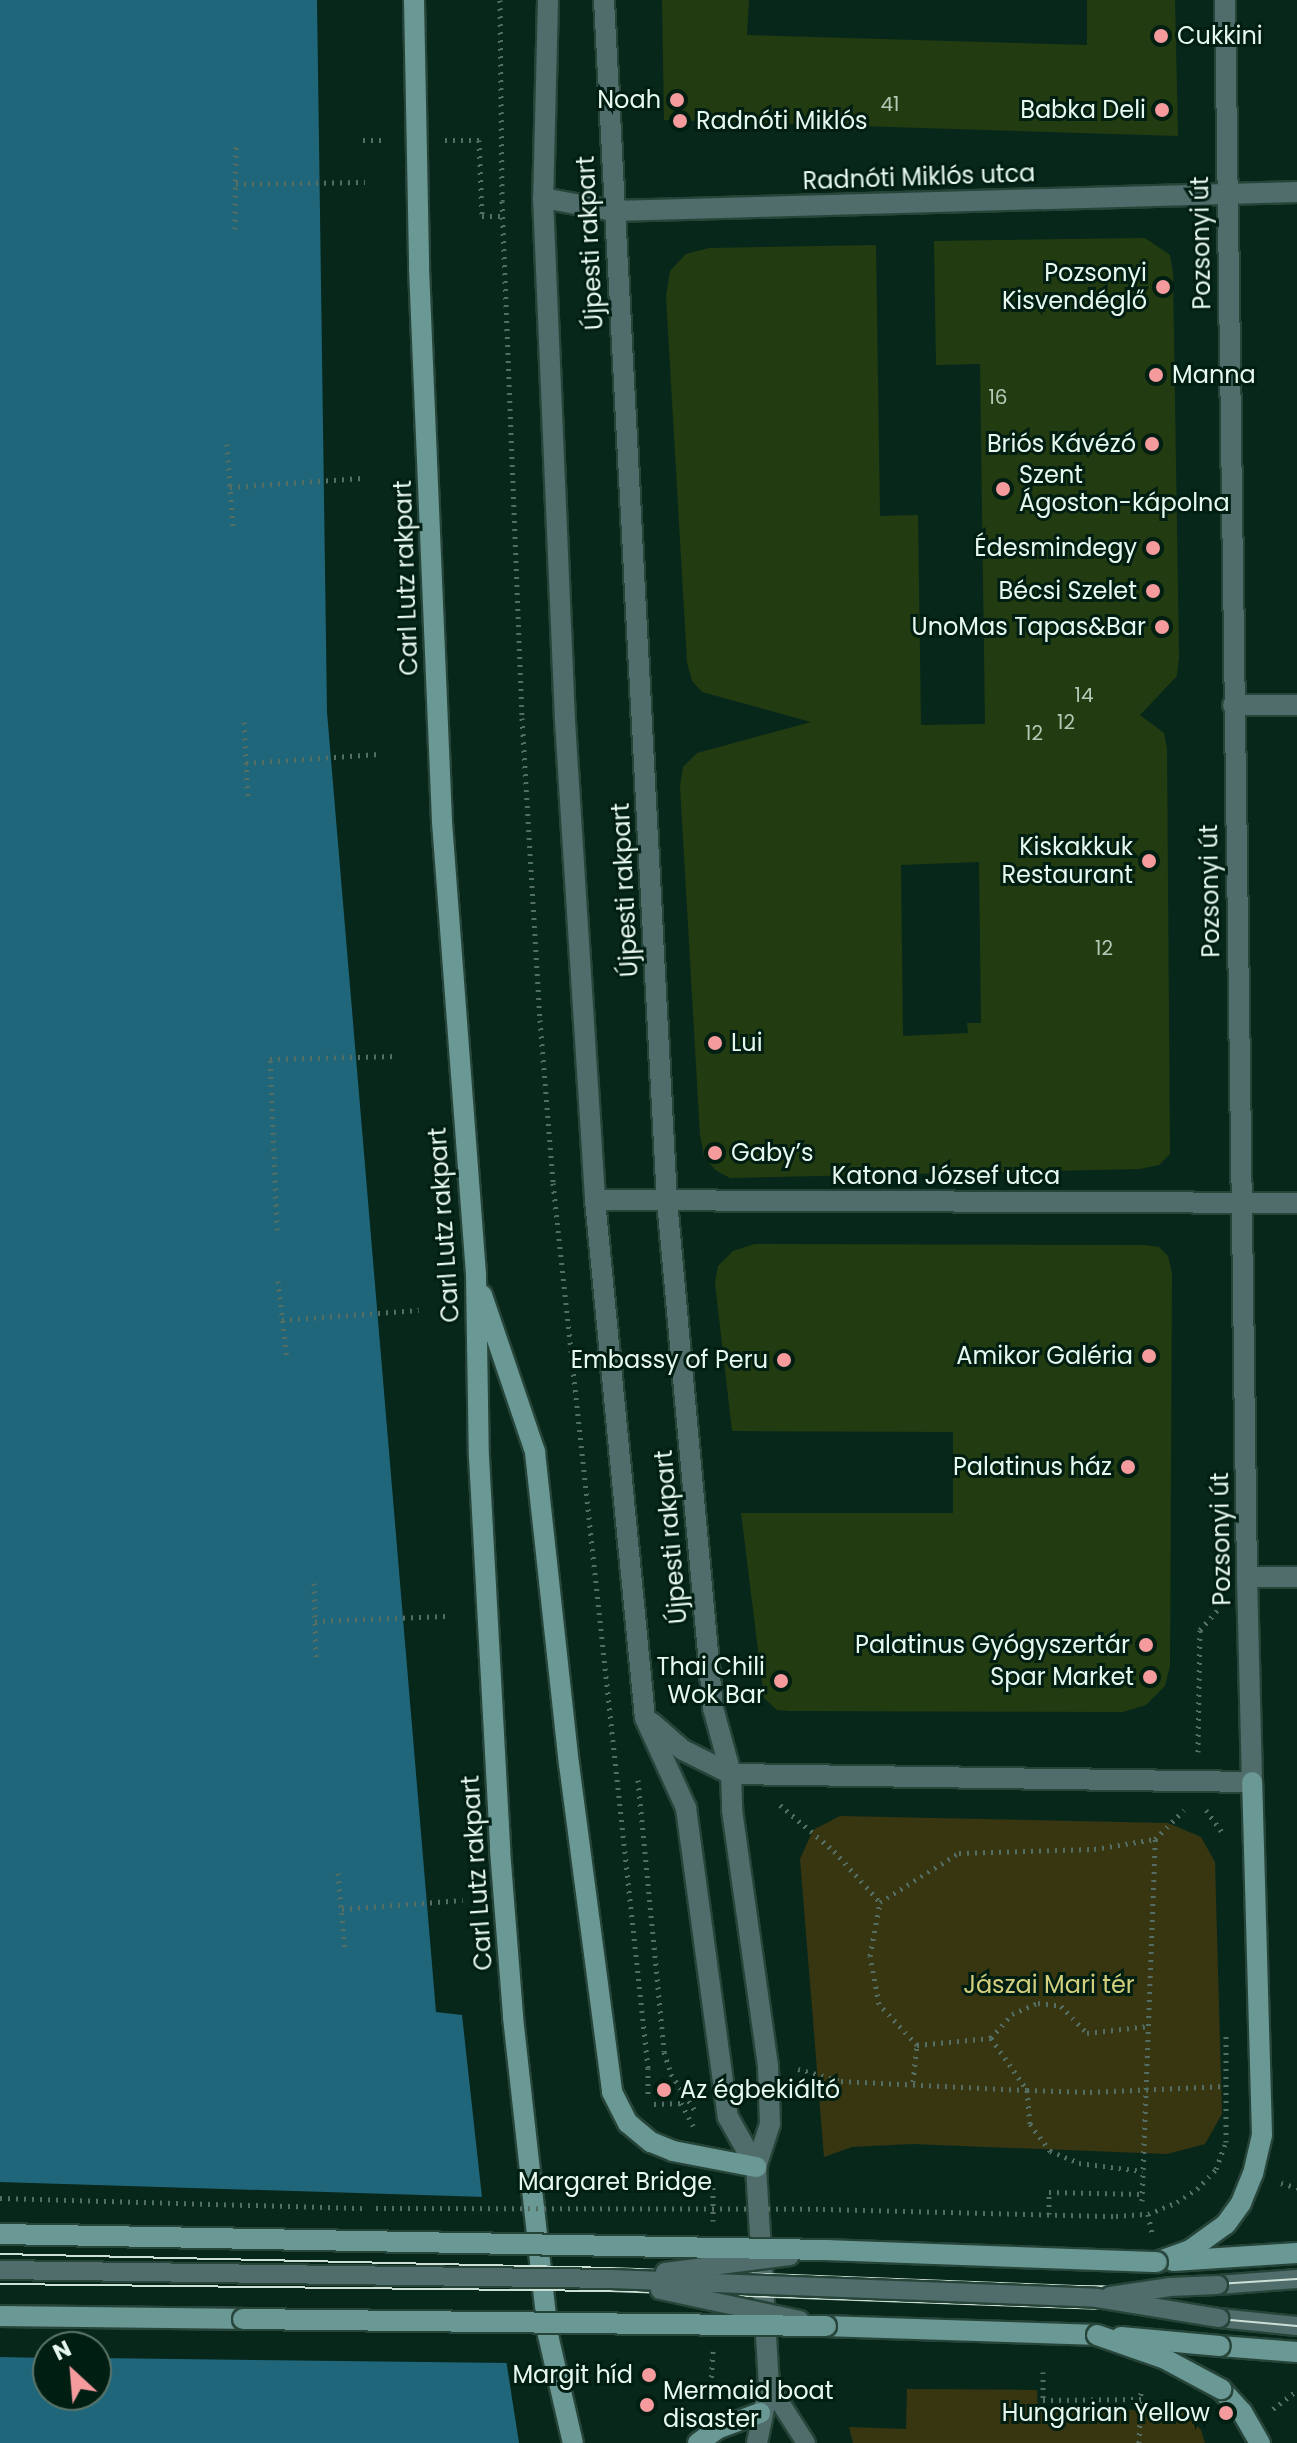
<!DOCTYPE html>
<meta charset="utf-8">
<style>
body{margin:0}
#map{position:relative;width:1297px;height:2443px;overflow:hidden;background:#08271b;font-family:Poppins,sans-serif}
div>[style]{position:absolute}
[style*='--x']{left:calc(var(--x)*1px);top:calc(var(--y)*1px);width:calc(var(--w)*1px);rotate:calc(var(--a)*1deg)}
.green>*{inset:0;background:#383511}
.water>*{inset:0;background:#20667a}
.pier>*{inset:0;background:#08271b}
.building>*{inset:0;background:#233b10}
.path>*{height:5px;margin-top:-2.5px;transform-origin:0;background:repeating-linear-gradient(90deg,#546e63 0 2px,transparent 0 8px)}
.roads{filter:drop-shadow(2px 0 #274439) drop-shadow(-2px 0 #274439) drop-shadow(0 2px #274439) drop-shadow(0 -2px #274439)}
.service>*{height:18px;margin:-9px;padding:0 9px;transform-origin:9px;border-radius:9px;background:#506c6b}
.pedestrian>*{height:20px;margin:-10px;padding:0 10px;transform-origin:10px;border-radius:10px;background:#506c6b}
.minor>*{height:20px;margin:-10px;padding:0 10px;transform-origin:10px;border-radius:10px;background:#506c6b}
.secondary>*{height:20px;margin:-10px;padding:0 10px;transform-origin:10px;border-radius:10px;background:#699895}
.tram>*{height:2px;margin:-1px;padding:0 1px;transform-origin:1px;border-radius:1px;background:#cde0d7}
.path-bridge>*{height:5px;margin-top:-2.5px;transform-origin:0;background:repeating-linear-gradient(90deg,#546e63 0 2px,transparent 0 8px)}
.bridges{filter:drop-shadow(2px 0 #274439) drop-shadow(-2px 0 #274439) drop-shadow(0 2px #274439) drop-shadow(0 -2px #274439)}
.service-bridge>*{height:18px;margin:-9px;padding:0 9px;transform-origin:9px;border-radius:9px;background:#506c6b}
.secondary-bridge>*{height:20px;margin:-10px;padding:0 10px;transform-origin:10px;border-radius:10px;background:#699895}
.dots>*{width:22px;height:22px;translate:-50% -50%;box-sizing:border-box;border:4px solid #001e12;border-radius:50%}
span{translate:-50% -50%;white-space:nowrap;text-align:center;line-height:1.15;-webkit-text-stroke:6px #001e12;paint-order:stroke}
.number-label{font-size:20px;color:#b6c9b7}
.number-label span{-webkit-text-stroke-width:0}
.poi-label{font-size:24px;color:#e7f8ef}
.left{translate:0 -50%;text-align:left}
.right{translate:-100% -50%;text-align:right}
.street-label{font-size:24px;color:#e7f8ef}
.park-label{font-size:24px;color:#d4cf7c}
.north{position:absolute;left:32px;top:2331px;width:80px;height:80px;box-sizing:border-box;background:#001e12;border:2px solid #5c756a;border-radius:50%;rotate:334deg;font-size:22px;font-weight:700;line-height:32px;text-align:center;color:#e7f8ef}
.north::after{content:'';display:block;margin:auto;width:28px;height:36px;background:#f59b9e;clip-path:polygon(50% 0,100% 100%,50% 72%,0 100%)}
</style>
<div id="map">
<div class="green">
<i style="clip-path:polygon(840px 1816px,1168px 1823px,1201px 1837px,1215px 1862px,1222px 2114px,1205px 2144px,1167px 2154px,912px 2144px,852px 2147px,824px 2157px,800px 1859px,813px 1830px)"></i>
<i style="clip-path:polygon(907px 2389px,1037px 2390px,1038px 2410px,1182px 2410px,1201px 2430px,1205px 2443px,853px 2443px,849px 2427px,906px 2429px)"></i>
</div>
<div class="water">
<i style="clip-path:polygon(evenodd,0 0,317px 0,327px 712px,436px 2012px,462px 2015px,485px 2225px,519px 2443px,0 2443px,0 0,48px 2347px,96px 2347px,96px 2395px,48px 2395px,48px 2347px)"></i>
</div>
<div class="pier">
<i style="clip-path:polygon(0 2182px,486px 2197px,510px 2363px,96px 2358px,96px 2347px,48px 2347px,48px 2358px,0 2357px)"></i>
</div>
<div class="building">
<i style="clip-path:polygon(662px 0,749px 0,747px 35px,1087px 45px,1087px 0,1175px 0,1178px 136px,664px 120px)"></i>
<i style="clip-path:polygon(evenodd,1145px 238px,1170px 255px,1173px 273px,1179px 657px,1177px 676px,1140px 715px,1164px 733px,1167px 748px,1170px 1154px,1159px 1165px,1140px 1169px,730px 1178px,715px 1170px,704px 1156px,700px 1135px,680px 786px,683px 767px,697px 753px,811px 722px,702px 692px,692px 681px,687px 662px,666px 296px,670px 271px,686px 254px,709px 248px,876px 245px,880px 516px,918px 515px,921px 725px,985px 724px,980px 364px,936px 365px,934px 241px,1145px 238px,979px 862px,981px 1023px,967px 1023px,968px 1033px,903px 1036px,901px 865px,979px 862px)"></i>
<i style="clip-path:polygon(755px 1244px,1144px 1245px,1159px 1247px,1168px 1256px,1172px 1273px,1170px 1666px,1165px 1686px,1146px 1705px,1123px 1712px,790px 1711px,777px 1710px,764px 1698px,741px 1513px,953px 1513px,953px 1432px,732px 1431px,715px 1283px,718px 1266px,733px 1251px)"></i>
</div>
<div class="path">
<i style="--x:500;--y:0;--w:201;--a:89.4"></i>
<i style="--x:502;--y:201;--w:517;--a:87.78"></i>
<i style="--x:522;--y:718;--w:303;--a:86.6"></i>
<i style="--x:540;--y:1020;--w:164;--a:85.4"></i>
<i style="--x:553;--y:1183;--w:890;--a:83.87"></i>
<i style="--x:648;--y:2068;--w:28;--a:90"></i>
<i style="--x:363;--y:140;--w:24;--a:0"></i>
<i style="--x:445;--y:140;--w:34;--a:0"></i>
<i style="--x:479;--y:140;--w:76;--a:87.7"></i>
<i style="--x:482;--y:216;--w:20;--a:0"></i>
<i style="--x:236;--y:184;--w:129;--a:-0.9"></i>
<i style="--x:235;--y:229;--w:84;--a:-89.3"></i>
<i style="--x:227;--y:444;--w:83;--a:85.9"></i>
<i style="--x:230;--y:487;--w:133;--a:-3.9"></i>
<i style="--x:244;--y:722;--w:79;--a:87.1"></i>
<i style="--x:246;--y:763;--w:133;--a:-3.9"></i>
<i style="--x:277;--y:1230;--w:171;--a:-92.3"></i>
<i style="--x:270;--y:1059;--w:128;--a:-1.3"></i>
<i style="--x:278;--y:1281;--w:80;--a:83.5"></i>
<i style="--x:282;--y:1320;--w:137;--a:-4.2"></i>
<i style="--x:314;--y:1583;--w:74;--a:88.5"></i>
<i style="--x:315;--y:1621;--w:131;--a:-2.2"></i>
<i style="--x:1198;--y:1752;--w:122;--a:-89.1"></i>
<i style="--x:1200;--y:1630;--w:28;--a:-49"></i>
<i style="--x:638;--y:1780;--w:273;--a:84.5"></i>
<i style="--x:664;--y:2052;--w:23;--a:72"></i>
<i style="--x:671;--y:2074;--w:45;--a:56.7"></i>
<i style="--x:780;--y:1805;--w:71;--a:40.4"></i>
<i style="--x:834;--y:1851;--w:69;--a:48"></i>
<i style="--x:1206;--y:1810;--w:31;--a:54"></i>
<i style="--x:338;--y:1873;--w:77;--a:84.8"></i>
<i style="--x:342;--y:1909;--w:121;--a:-4.3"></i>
<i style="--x:991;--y:2038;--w:63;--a:55.3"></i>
<i style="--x:1027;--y:2090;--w:34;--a:85"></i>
<i style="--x:1030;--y:2124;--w:34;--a:53"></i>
<i style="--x:1050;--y:2151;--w:31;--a:22"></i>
<i style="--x:1079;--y:2163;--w:64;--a:7.2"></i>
<i style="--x:917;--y:2045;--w:74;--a:-5.4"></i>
<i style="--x:991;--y:2038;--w:32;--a:-49"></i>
<i style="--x:1012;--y:2014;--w:28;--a:-23"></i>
<i style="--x:1038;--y:2003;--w:23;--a:7"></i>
<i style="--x:1061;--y:2006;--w:37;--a:46"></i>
<i style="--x:1087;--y:2033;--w:62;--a:-6.4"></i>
<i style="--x:798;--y:2069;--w:45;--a:15.6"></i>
<i style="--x:841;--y:2081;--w:186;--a:2.8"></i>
<i style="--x:1027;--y:2090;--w:63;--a:1.8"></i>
<i style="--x:1090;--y:2092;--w:136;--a:-2.5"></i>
<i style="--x:913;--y:2082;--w:37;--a:-84"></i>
<i style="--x:917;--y:2045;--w:56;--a:-132.8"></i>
<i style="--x:879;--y:2004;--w:49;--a:-100.6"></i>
<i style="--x:870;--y:1956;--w:55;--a:-79.5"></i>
<i style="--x:880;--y:1902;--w:93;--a:-31.8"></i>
<i style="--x:959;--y:1853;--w:135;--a:-1.7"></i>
<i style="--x:1094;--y:1849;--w:62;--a:-9.3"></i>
<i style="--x:654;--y:2104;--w:27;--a:-2"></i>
<i style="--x:681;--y:2103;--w:26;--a:62"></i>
<i style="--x:1216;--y:2169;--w:29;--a:-70"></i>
<i style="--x:1226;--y:2142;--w:110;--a:-90"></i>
<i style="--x:1281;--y:2183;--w:17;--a:17"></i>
<i style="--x:1142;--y:2201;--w:362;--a:-87.9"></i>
<i style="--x:1155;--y:1839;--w:41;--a:-45"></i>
<i style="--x:823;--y:2209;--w:293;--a:1.4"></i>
<i style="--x:1049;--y:2214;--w:22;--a:-90"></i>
<i style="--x:1049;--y:2192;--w:93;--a:1.2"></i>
<i style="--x:1148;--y:2214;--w:19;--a:78"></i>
<i style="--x:713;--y:2221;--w:34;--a:-90"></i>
<i style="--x:1043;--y:2372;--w:28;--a:90"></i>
<i style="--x:1043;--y:2400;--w:98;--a:-0.6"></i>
<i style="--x:710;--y:2401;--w:50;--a:-86.6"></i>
<i style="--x:1273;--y:2409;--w:31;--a:-38"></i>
<i style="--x:1139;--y:2443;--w:53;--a:-87.8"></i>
</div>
<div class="roads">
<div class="service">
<i style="--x:1218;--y:2285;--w:79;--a:-4.3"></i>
<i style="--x:1219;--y:2318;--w:78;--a:5.9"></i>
<i style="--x:769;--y:2385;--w:69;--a:57.5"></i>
</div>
<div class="pedestrian">
<i style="--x:1247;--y:1577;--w:205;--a:88.6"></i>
</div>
<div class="minor">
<i style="--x:548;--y:0;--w:198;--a:91.4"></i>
<i style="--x:543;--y:198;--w:523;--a:87.59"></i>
<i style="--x:565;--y:721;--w:480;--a:86.4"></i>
<i style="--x:595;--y:1200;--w:520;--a:84.49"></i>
<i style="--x:645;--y:1718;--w:99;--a:65.5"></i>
<i style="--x:686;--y:1808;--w:312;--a:82.3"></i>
<i style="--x:728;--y:2117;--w:57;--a:60.8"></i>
<i style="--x:604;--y:0;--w:1203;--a:87"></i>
<i style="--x:667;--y:1201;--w:509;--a:84.82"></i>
<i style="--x:713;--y:1708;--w:68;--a:74.7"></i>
<i style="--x:731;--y:1774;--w:36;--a:88"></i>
<i style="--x:732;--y:1810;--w:260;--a:82"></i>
<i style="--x:768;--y:2067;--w:57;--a:88"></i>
<i style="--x:770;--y:2124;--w:45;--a:108"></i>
<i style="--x:756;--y:2167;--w:218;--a:86.6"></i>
<i style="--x:769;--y:2385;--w:59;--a:101.7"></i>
<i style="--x:1225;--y:0;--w:1577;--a:89.2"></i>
<i style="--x:1247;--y:1577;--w:50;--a:0"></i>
<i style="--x:543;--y:198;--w:72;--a:10.4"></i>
<i style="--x:614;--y:211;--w:683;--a:-1.59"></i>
<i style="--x:1233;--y:705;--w:64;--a:0"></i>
<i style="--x:595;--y:1200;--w:702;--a:0.24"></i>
<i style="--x:652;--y:1723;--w:41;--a:41.1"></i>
<i style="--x:683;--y:1750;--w:54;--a:26.6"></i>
<i style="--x:731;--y:1774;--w:521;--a:0.88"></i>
</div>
<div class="secondary">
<i style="--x:414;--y:0;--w:268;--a:88.9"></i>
<i style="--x:419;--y:268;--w:554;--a:87.62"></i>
<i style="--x:442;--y:822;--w:455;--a:85.7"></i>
<i style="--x:476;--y:1276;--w:181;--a:89.1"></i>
<i style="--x:479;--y:1457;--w:394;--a:86.9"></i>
<i style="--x:500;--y:1850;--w:168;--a:85.5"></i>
<i style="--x:513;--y:2017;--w:320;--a:83.7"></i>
<i style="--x:548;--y:2335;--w:111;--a:77"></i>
<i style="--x:482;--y:1295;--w:166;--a:71.3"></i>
<i style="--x:535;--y:1452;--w:314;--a:83.8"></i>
<i style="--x:569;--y:1764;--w:331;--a:82.5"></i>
<i style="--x:612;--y:2092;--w:35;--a:63"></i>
<i style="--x:628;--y:2123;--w:30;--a:40"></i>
<i style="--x:651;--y:2142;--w:24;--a:22"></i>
<i style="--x:673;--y:2151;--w:85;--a:10.9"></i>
<i style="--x:1173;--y:2261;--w:124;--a:-3.7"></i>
<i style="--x:1157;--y:2262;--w:35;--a:-20"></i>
<i style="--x:1190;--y:2250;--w:44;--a:-35.8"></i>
<i style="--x:1226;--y:2224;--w:26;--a:-54"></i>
<i style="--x:1241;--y:2203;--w:31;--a:-68"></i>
<i style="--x:1253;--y:2174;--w:40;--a:-77"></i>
<i style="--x:1262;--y:2135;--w:353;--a:-91.6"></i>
<i style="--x:0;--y:2316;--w:243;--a:0.7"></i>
<i style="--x:826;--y:2326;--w:271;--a:1.9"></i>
<i style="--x:1220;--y:2346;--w:77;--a:4.5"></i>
<i style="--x:1221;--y:2389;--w:31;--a:48"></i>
<i style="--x:1242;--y:2412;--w:36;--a:60"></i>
<i style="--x:698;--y:2443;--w:24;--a:-36"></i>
<i style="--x:717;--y:2429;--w:46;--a:-20.4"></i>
</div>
</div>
<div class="tram">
<i style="--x:0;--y:2254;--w:611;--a:1.31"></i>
<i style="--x:611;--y:2268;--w:466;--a:2.2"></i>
<i style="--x:1077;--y:2286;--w:93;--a:0.6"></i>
<i style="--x:1170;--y:2287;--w:127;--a:-3.6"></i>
<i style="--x:0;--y:2284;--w:611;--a:0.66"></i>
<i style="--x:611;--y:2291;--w:498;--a:2.1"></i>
<i style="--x:1109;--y:2309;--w:189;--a:5.2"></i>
</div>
<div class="path-bridge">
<i style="--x:0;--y:2198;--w:366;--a:1.6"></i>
<i style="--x:376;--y:2208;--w:447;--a:0.1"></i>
<i style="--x:1116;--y:2216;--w:32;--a:-4"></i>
<i style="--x:1148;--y:2214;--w:31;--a:-22"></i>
<i style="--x:1177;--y:2202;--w:24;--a:-33"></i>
<i style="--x:1197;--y:2189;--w:28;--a:-46"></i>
</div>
<div class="bridges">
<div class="service-bridge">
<i style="--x:0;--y:2270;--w:611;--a:0.84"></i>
<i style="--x:611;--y:2279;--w:486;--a:2.2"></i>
<i style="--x:1097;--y:2298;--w:124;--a:9.3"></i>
<i style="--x:665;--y:2272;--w:126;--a:-7.3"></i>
<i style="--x:660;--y:2290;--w:143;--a:12.1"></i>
<i style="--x:1110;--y:2296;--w:61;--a:-8.5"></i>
<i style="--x:1170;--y:2287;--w:48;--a:-2.4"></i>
</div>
<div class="secondary-bridge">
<i style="--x:0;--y:2234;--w:828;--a:1.11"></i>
<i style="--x:828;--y:2250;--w:329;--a:2.1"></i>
<i style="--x:243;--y:2319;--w:583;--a:0.69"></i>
<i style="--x:1097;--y:2335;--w:72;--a:19.4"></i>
<i style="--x:1165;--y:2359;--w:64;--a:28.2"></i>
<i style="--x:1121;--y:2337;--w:99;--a:5.2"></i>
</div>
</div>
<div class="dots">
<i style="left:1161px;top:36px;background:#f59b9e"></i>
<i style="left:677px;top:100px;background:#f59b9e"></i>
<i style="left:1162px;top:110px;background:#f59b9e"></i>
<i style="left:680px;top:121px;background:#f59b9e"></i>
<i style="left:1163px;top:287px;background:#f59b9e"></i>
<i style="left:1156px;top:375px;background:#f59b9e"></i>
<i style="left:1152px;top:444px;background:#f59b9e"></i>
<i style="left:1003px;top:489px;background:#f59b9e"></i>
<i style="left:1153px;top:548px;background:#f59b9e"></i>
<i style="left:1153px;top:591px;background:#f59b9e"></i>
<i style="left:1162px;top:627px;background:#f59b9e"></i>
<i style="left:1149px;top:861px;background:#f59b9e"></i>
<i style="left:715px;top:1043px;background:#f59b9e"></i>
<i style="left:715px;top:1153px;background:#f59b9e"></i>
<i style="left:1149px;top:1356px;background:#f59b9e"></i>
<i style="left:784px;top:1360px;background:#f59b9e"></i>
<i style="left:1128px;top:1467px;background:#f59b9e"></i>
<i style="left:1146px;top:1645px;background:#f59b9e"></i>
<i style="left:1150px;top:1677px;background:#f59b9e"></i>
<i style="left:781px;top:1681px;background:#f59b9e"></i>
<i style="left:664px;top:2090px;background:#f59b9e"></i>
<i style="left:649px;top:2375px;background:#f59b9e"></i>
<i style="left:647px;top:2405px;background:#f59b9e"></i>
<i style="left:1226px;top:2413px;background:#f59b9e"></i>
</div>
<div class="number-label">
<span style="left:890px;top:104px">41</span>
<span style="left:998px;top:397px">16</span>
<span style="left:1084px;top:695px">14</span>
<span style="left:1066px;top:722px">12</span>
<span style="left:1034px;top:733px">12</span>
<span style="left:1104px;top:948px">12</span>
</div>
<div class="poi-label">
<span class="left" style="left:1177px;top:36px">Cukkini</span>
<span class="right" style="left:661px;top:100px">Noah</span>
<span class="right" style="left:1146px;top:110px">Babka Deli</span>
<span class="left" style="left:696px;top:121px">Radnóti Miklós</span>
<span class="right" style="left:1147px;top:287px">Pozsonyi<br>Kisvendéglő</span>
<span class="left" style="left:1172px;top:375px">Manna</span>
<span class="right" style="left:1136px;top:444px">Briós Kávézó</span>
<span class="left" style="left:1019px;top:489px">Szent<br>Ágoston-kápolna</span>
<span class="right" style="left:1137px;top:548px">Édesmindegy</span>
<span class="right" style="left:1137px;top:591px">Bécsi Szelet</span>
<span class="right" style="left:1146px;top:627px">UnoMas Tapas&amp;Bar</span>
<span class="right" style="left:1133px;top:861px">Kiskakkuk<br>Restaurant</span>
<span class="left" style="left:731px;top:1043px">Lui</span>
<span class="left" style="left:731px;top:1153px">Gaby’s</span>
<span class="right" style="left:1133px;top:1356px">Amikor Galéria</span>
<span class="right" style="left:768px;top:1360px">Embassy of Peru</span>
<span class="right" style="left:1112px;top:1467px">Palatinus ház</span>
<span class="right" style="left:1130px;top:1645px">Palatinus Gyógyszertár</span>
<span class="right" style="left:765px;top:1681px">Thai Chili<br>Wok Bar</span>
<span class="right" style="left:1134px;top:1677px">Spar Market</span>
<span class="left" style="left:680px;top:2090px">Az égbekiáltó</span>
<span class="right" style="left:633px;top:2375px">Margit híd</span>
<span class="left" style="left:663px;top:2405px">Mermaid boat<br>disaster</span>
<span class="right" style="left:1210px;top:2413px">Hungarian Yellow</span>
</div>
<div class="street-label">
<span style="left:919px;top:177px;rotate:-2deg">Radnóti Miklós utca</span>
<span style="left:590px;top:243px;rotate:-93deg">Újpesti rakpart</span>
<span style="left:1201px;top:243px;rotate:-91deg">Pozsonyi út</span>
<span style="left:406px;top:578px;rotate:-92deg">Carl Lutz rakpart</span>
<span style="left:625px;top:890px;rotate:-93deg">Újpesti rakpart</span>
<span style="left:1210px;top:891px;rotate:-91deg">Pozsonyi út</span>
<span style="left:946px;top:1176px">Katona József utca</span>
<span style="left:444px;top:1225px;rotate:-94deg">Carl Lutz rakpart</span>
<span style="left:671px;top:1537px;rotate:-95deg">Újpesti rakpart</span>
<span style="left:1221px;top:1539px;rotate:-91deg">Pozsonyi út</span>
<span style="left:477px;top:1873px;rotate:-94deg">Carl Lutz rakpart</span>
<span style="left:615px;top:2182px">Margaret Bridge</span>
</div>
<div class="park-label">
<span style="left:1049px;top:1985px">Jászai Mari tér</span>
</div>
<div class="north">N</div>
</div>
